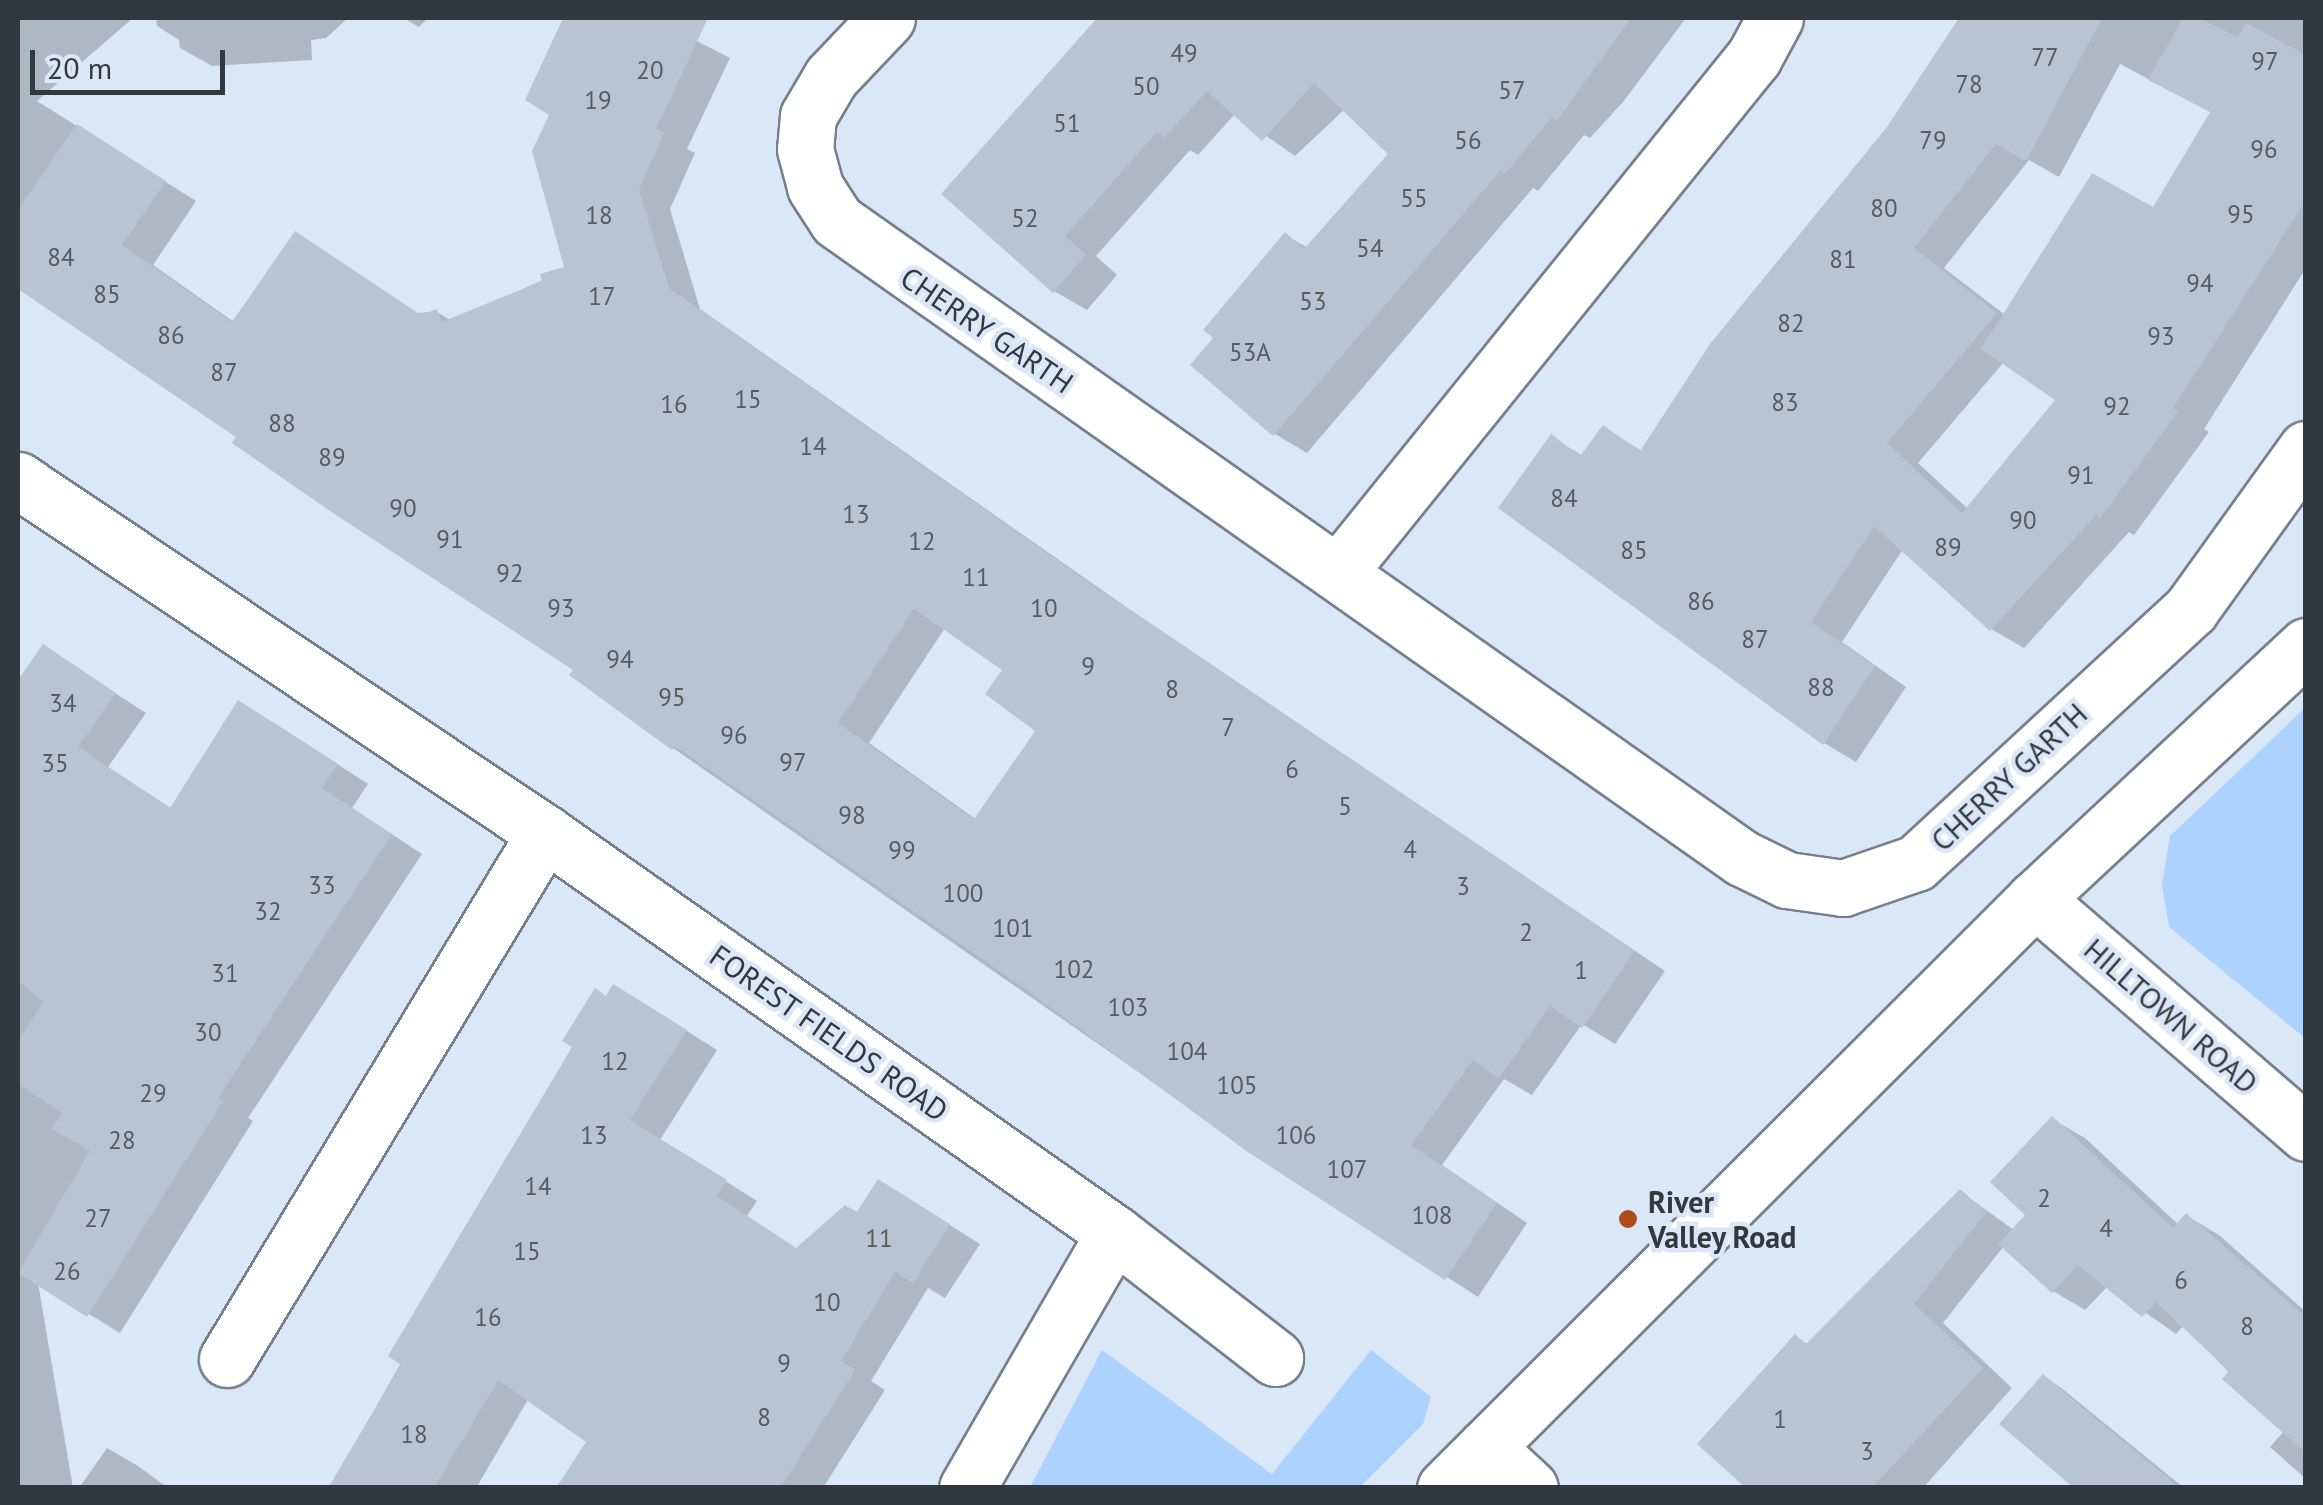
<!DOCTYPE html>
<style>
body{margin:0}
#map{position:relative;width:2323px;height:1505px;overflow:hidden;background:#dae7f6;font-family:"PT Sans",sans-serif}
div>[style]{position:absolute}
[style*='--x']{left:calc(var(--x)*1px);top:calc(var(--y)*1px);width:calc(var(--w)*1px);rotate:calc(var(--a)*1deg)}
.green>*{inset:0;background:#add2fe}
.shadow>*{inset:0;background:#0003}
.building>*{inset:0;background:#b8c4d2}
.roads{filter:drop-shadow(2px 0 #75808d) drop-shadow(-2px 0 #75808d) drop-shadow(0 2px #75808d) drop-shadow(0 -2px #75808d)}
.minor>*{height:55px;margin:-27.5px;padding:0 27.5px;transform-origin:27.5px;border-radius:27.5px;background:#fff}
.tertiary>*{height:55px;margin:-27.5px;padding:0 27.5px;transform-origin:27.5px;border-radius:27.5px;background:#fff}
.dots>*{width:28px;height:28px;translate:-50% -50%;box-sizing:border-box;border:5px solid #dae7f6;border-radius:50%}
span{translate:-50% -50%;white-space:nowrap;text-align:center;line-height:1.15;-webkit-text-stroke:9px #dae7f6;paint-order:stroke}
.number-label{font-size:25px;color:#545b63}
.number-label span{-webkit-text-stroke-width:0}
.street-label{font-size:30px;color:#33383e}
.poi-label{font-size:30px;color:#33383e;font-weight:700}
.left{translate:0 -50%;text-align:left}
.frame{position:absolute;inset:0;border:20px solid #33383e;pointer-events:none}
.scale{position:absolute;left:30px;top:50px;width:195px;height:45px;box-sizing:border-box;border:5px solid #33383e;border-top:0;padding-left:12px;font-size:30px;line-height:35px;white-space:nowrap;color:#33383e;-webkit-text-stroke:8px #dae7f6;paint-order:stroke}
</style>
<div id="map">
<div class="green">
<i style="clip-path:polygon(2305px 708px,2305px 1038px,2169px 927px,2162px 884px,2170px 836px)"></i>
<i style="clip-path:polygon(1102px 1350px,1272px 1474px,1371px 1350px,1431px 1397px,1423px 1424px,1360px 1487px,1030px 1487px)"></i>
</div>
<div class="shadow">
<i style="clip-path:polygon(evenodd,18px 18px,133px 18px,37px 101px,196px 201px,153px 265px,234px 322px,437px 312px,452px 321px,567px 269px,552px 114px,528px 99px,566px 18px,652px 18px,730px 58px,687px 149px,695px 153px,670px 209px,700px 309px,1129px 609px,1665px 971px,1615px 1044px,1582px 1024px,1532px 1095px,1504px 1079px,1442px 1165px,1527px 1223px,1478px 1297px,1249px 1149px,673px 748px,577px 669px,18px 288px,18px 18px,945px 628px,1005px 669px,1038px 730px,977px 820px,869px 743px,945px 628px)"></i>
<i style="clip-path:polygon(156px 18px,348px 18px,326px 38px,311px 40px,312px 60px,212px 66px,180px 48px,179px 40px,157px 26px)"></i>
<i style="clip-path:polygon(403px 18px,428px 18px,419px 27px)"></i>
<i style="clip-path:polygon(1100px 18px,1686px 18px,1623px 102px,1590px 138px,1584px 135px,1538px 191px,1533px 188px,1307px 453px,1275px 434px,1216px 338px,1285px 235px,1308px 248px,1392px 153px,1345px 109px,1295px 156px,1235px 114px,1198px 155px,1190px 150px,1096px 256px,1117px 275px,1087px 310px,1054px 291px,944px 193px)"></i>
<i style="clip-path:polygon(evenodd,1960px 18px,2306px 18px,2306px 268px,2204px 429px,2209px 432px,2134px 535px,2129px 532px,2024px 648px,1991px 629px,1903px 549px,1842px 642px,1906px 687px,1856px 762px,1824px 743px,1551px 437px,1583px 456px,1604px 428px,1642px 451px,1889px 129px,1960px 18px,2120px 64px,2213px 113px,2154px 211px,2005px 315px,1944px 268px,2029px 160px,2059px 177px,2120px 64px,1960px 18px,2004px 362px,2059px 399px,1968px 509px,1918px 463px,2004px 362px)"></i>
<i style="clip-path:polygon(43px 647px,146px 713px,108px 767px,172px 809px,271px 721px,368px 784px,352px 808px,422px 854px,248px 1118px,253px 1121px,120px 1333px,38px 1283px,73px 1488px,18px 1488px,18px 685px)"></i>
<i style="clip-path:polygon(608px 998px,646px 1005px,717px 1050px,660px 1140px,757px 1201px,747px 1216px,797px 1249px,858px 1215px,910px 1200px,980px 1244px,945px 1298px,928px 1288px,871px 1381px,885px 1390px,823px 1488px,557px 1488px,589px 1442px,529px 1398px,476px 1488px,330px 1488px)"></i>
<i style="clip-path:polygon(2052px 1119px,2085px 1138px,2179px 1225px,2187px 1216px,2219px 1235px,2306px 1312px,2306px 1479px,2270px 1447px,2284px 1431px,2184px 1325px,2176px 1334px,2108px 1286px,2085px 1310px,2053px 1291px,2004px 1246px,1943px 1323px,2012px 1388px,1923px 1488px,1776px 1488px,1796px 1338px,1809px 1345px,1961px 1192px,2014px 1230px,2028px 1215px)"></i>
<i style="clip-path:polygon(2044px 1377px,2060px 1387px,2184px 1488px,2073px 1488px)"></i>
<i style="clip-path:polygon(107px 1448px,138px 1466px,168px 1488px,79px 1488px)"></i>
</div>
<div class="building">
<i style="clip-path:polygon(evenodd,563px 18px,708px 18px,656px 129px,664px 133px,639px 190px,669px 288px,1097px 588px,1635px 951px,1582px 1028px,1550px 1006px,1499px 1078px,1473px 1060px,1411px 1145px,1497px 1203px,1445px 1280px,1248px 1152px,1021px 986px,675px 746px,672px 750px,569px 675px,573px 670px,330px 511px,232px 443px,236px 437px,18px 289px,18px 210px,77px 124px,166px 181px,122px 245px,232px 322px,295px 231px,421px 315px,437px 309px,442px 322px,542px 281px,540px 274px,564px 267px,532px 151px,549px 115px,525px 100px,563px 18px,914px 609px,1002px 670px,985px 694px,1035px 731px,974px 819px,838px 723px,914px 609px)"></i>
<i style="clip-path:polygon(1097px 18px,1631px 18px,1556px 122px,1552px 117px,1505px 174px,1500px 171px,1273px 436px,1190px 365px,1213px 338px,1203px 330px,1285px 232px,1304px 249px,1388px 154px,1314px 83px,1262px 141px,1207px 91px,1164px 138px,1157px 132px,1065px 236px,1086px 254px,1053px 293px,941px 194px)"></i>
<i style="clip-path:polygon(1959px 18px,2102px 18px,2026px 161px,1996px 144px,1914px 248px,1997px 313px,1887px 443px,1962px 513px,2055px 400px,1981px 349px,2092px 173px,2153px 207px,2210px 112px,2148px 80px,2183px 18px,2199px 18px,2238px 37px,2246px 23px,2306px 55px,2306px 200px,2173px 408px,2178px 412px,2100px 518px,2096px 515px,1990px 631px,1874px 526px,1811px 622px,1875px 666px,1823px 745px,1498px 508px,1551px 434px,1580px 456px,1603px 425px,1640px 451px,1710px 344px,1887px 127px)"></i>
<i style="clip-path:polygon(43px 644px,116px 693px,78px 747px,170px 808px,238px 700px,338px 764px,322px 788px,392px 834px,218px 1098px,223px 1101px,87px 1317px,18px 1273px,90px 1151px,52px 1129px,62px 1113px,18px 1084px,18px 1042px,43px 1002px,18px 980px,18px 680px)"></i>
<i style="clip-path:polygon(613px 984px,687px 1030px,630px 1120px,727px 1180px,717px 1196px,796px 1248px,845px 1205px,857px 1212px,878px 1179px,950px 1224px,913px 1283px,895px 1272px,841px 1361px,855px 1370px,780px 1488px,556px 1488px,586px 1442px,498px 1380px,434px 1488px,328px 1488px,401px 1365px,388px 1356px,572px 1047px,562px 1041px,595px 988px,606px 996px)"></i>
<i style="clip-path:polygon(2052px 1116px,2173px 1228px,2186px 1213px,2306px 1317px,2306px 1453px,2222px 1379px,2229px 1371px,2156px 1302px,2142px 1317px,2078px 1265px,2052px 1293px,1998px 1244px,2025px 1215px,1990px 1182px)"></i>
<i style="clip-path:polygon(1960px 1189px,1986px 1212px,1914px 1304px,1983px 1368px,1872px 1488px,1746px 1488px,1697px 1444px,1795px 1334px,1806px 1344px)"></i>
<i style="clip-path:polygon(2043px 1374px,2065px 1393px,2180px 1488px,2074px 1488px,1999px 1424px)"></i>
</div>
<div class="roads">
<div class="minor">
<i style="--x:887;--y:18;--w:81;--a:133.5"></i>
<i style="--x:831;--y:77;--w:45;--a:120.5"></i>
<i style="--x:808;--y:116;--w:33;--a:95"></i>
<i style="--x:805;--y:149;--w:39;--a:75"></i>
<i style="--x:815;--y:187;--w:40;--a:57.1"></i>
<i style="--x:837;--y:221;--w:1107;--a:35.14"></i>
<i style="--x:1742;--y:858;--w:50;--a:26.1"></i>
<i style="--x:1787;--y:880;--w:57;--a:8.1"></i>
<i style="--x:1843;--y:888;--w:77;--a:-18.9"></i>
<i style="--x:1916;--y:863;--w:374;--a:-42.7"></i>
<i style="--x:2191;--y:609;--w:197;--a:-54.3"></i>
<i style="--x:18;--y:480;--w:634;--a:33.82"></i>
<i style="--x:545;--y:833;--w:696;--a:35.11"></i>
<i style="--x:1114;--y:1233;--w:204;--a:37.8"></i>
<i style="--x:1340;--y:570;--w:659;--a:-51.1"></i>
<i style="--x:1754;--y:57;--w:44;--a:-61.7"></i>
<i style="--x:2035;--y:899;--w:358;--a:40.8"></i>
<i style="--x:227;--y:1359;--w:615;--a:-58.84"></i>
<i style="--x:1486;--y:1447;--w:60;--a:43"></i>
<i style="--x:967;--y:1488;--w:294;--a:-60"></i>
</div>
<div class="tertiary">
<i style="--x:1445;--y:1488;--w:834;--a:-44.95"></i>
<i style="--x:2035;--y:899;--w:371;--a:-43"></i>
</div>
</div>
<div class="dots">
<i style="left:1628px;top:1219px;background:#b04c1a"></i>
</div>
<div class="number-label">
<span style="left:1184px;top:53px">49</span>
<span style="left:2045px;top:57px">77</span>
<span style="left:2265px;top:61px">97</span>
<span style="left:650px;top:70px">20</span>
<span style="left:1969px;top:84px">78</span>
<span style="left:1146px;top:86px">50</span>
<span style="left:1512px;top:90px">57</span>
<span style="left:598px;top:100px">19</span>
<span style="left:1067px;top:123px">51</span>
<span style="left:1468px;top:140px">56</span>
<span style="left:1933px;top:140px">79</span>
<span style="left:2264px;top:149px">96</span>
<span style="left:1414px;top:198px">55</span>
<span style="left:1884px;top:208px">80</span>
<span style="left:2241px;top:214px">95</span>
<span style="left:599px;top:215px">18</span>
<span style="left:1025px;top:218px">52</span>
<span style="left:1370px;top:248px">54</span>
<span style="left:61px;top:257px">84</span>
<span style="left:1843px;top:259px">81</span>
<span style="left:2200px;top:283px">94</span>
<span style="left:107px;top:294px">85</span>
<span style="left:602px;top:296px">17</span>
<span style="left:1313px;top:301px">53</span>
<span style="left:1791px;top:323px">82</span>
<span style="left:171px;top:335px">86</span>
<span style="left:2161px;top:336px">93</span>
<span style="left:1250px;top:352px">53A</span>
<span style="left:224px;top:372px">87</span>
<span style="left:748px;top:399px">15</span>
<span style="left:1785px;top:402px">83</span>
<span style="left:674px;top:404px">16</span>
<span style="left:2117px;top:406px">92</span>
<span style="left:282px;top:423px">88</span>
<span style="left:813px;top:446px">14</span>
<span style="left:332px;top:457px">89</span>
<span style="left:2081px;top:475px">91</span>
<span style="left:1564px;top:498px">84</span>
<span style="left:403px;top:508px">90</span>
<span style="left:856px;top:514px">13</span>
<span style="left:2023px;top:520px">90</span>
<span style="left:450px;top:539px">91</span>
<span style="left:922px;top:541px">12</span>
<span style="left:1948px;top:547px">89</span>
<span style="left:1634px;top:550px">85</span>
<span style="left:510px;top:573px">92</span>
<span style="left:976px;top:577px">11</span>
<span style="left:1701px;top:601px">86</span>
<span style="left:561px;top:608px">93</span>
<span style="left:1044px;top:608px">10</span>
<span style="left:1755px;top:639px">87</span>
<span style="left:620px;top:659px">94</span>
<span style="left:1088px;top:666px">9</span>
<span style="left:1821px;top:687px">88</span>
<span style="left:1172px;top:689px">8</span>
<span style="left:672px;top:697px">95</span>
<span style="left:63px;top:703px">34</span>
<span style="left:1228px;top:727px">7</span>
<span style="left:734px;top:735px">96</span>
<span style="left:793px;top:762px">97</span>
<span style="left:55px;top:763px">35</span>
<span style="left:1292px;top:769px">6</span>
<span style="left:1345px;top:806px">5</span>
<span style="left:852px;top:815px">98</span>
<span style="left:1410px;top:849px">4</span>
<span style="left:902px;top:850px">99</span>
<span style="left:322px;top:885px">33</span>
<span style="left:1463px;top:886px">3</span>
<span style="left:963px;top:893px">100</span>
<span style="left:268px;top:911px">32</span>
<span style="left:1013px;top:928px">101</span>
<span style="left:1526px;top:932px">2</span>
<span style="left:1074px;top:969px">102</span>
<span style="left:1581px;top:970px">1</span>
<span style="left:225px;top:973px">31</span>
<span style="left:1128px;top:1007px">103</span>
<span style="left:208px;top:1032px">30</span>
<span style="left:1187px;top:1051px">104</span>
<span style="left:615px;top:1061px">12</span>
<span style="left:1237px;top:1085px">105</span>
<span style="left:153px;top:1093px">29</span>
<span style="left:594px;top:1135px">13</span>
<span style="left:1296px;top:1135px">106</span>
<span style="left:122px;top:1140px">28</span>
<span style="left:1347px;top:1169px">107</span>
<span style="left:538px;top:1186px">14</span>
<span style="left:2044px;top:1198px">2</span>
<span style="left:1432px;top:1215px">108</span>
<span style="left:98px;top:1218px">27</span>
<span style="left:2106px;top:1228px">4</span>
<span style="left:879px;top:1238px">11</span>
<span style="left:527px;top:1251px">15</span>
<span style="left:67px;top:1271px">26</span>
<span style="left:2181px;top:1280px">6</span>
<span style="left:827px;top:1302px">10</span>
<span style="left:488px;top:1317px">16</span>
<span style="left:2247px;top:1326px">8</span>
<span style="left:784px;top:1363px">9</span>
<span style="left:764px;top:1417px">8</span>
<span style="left:1780px;top:1419px">1</span>
<span style="left:414px;top:1434px">18</span>
<span style="left:1867px;top:1451px">3</span>
</div>
<div class="street-label">
<span style="left:987px;top:330px;rotate:34deg">CHERRY GARTH</span>
<span style="left:2009px;top:777px;rotate:-43deg">CHERRY GARTH</span>
<span style="left:2171px;top:1016px;rotate:41deg">HILLTOWN ROAD</span>
<span style="left:829px;top:1033px;rotate:35deg">FOREST FIELDS ROAD</span>
</div>
<div class="poi-label">
<span class="left" style="left:1648px;top:1219px">River<br>Valley Road</span>
</div>
<div class="frame"></div>
<div class="scale">20 m</div>
</div>
